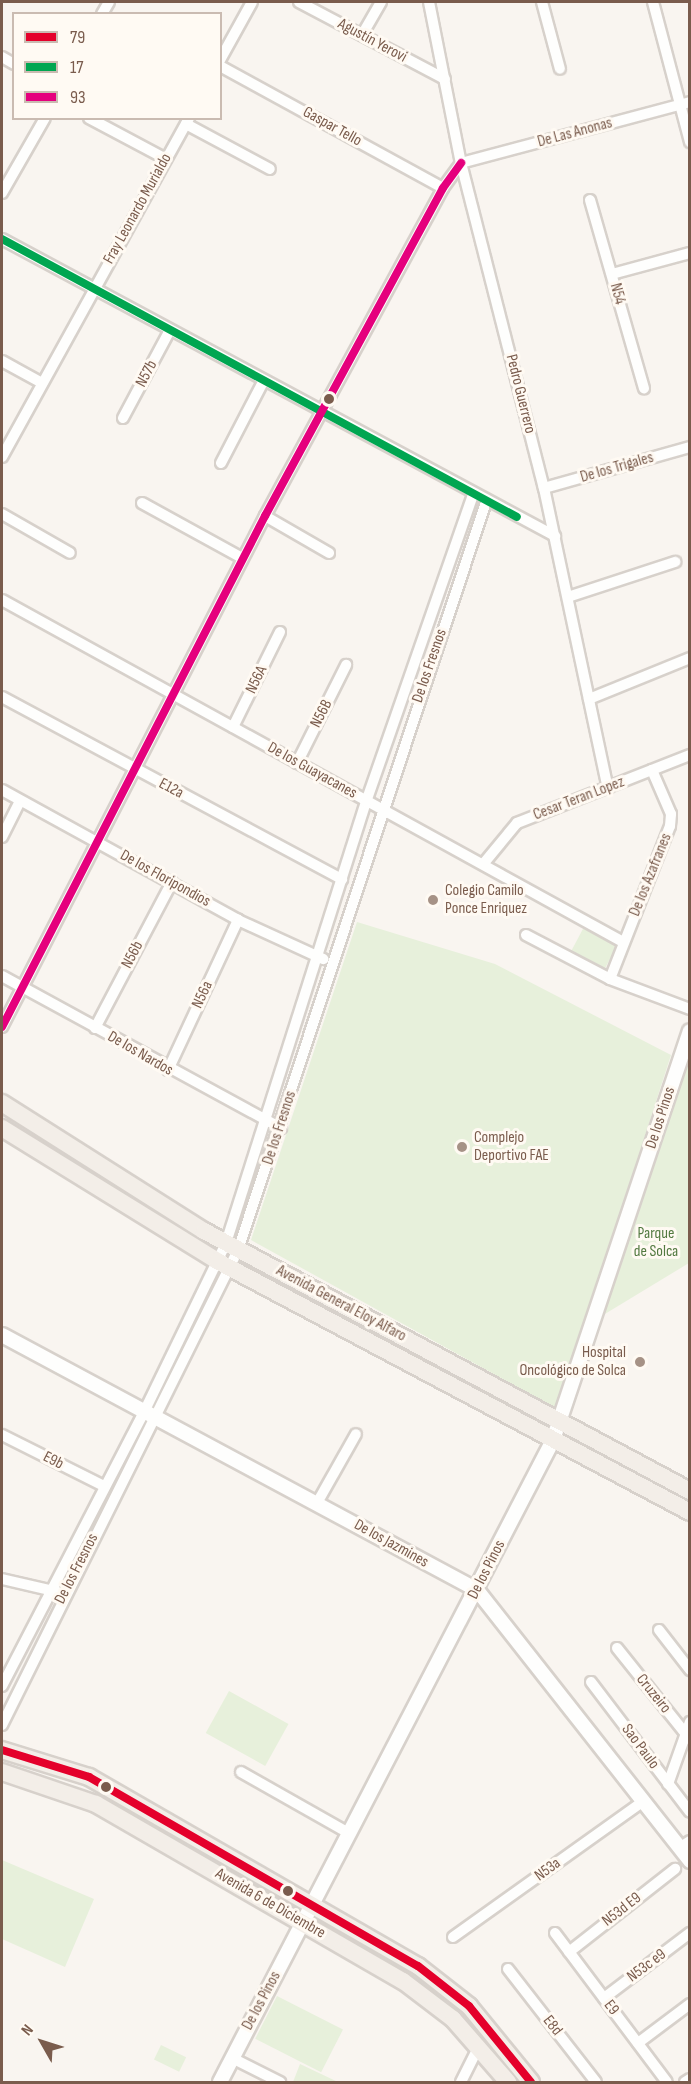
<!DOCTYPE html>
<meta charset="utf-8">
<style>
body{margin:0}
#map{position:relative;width:691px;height:2084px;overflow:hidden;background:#f9f5f0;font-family:"Sofia Sans Condensed",sans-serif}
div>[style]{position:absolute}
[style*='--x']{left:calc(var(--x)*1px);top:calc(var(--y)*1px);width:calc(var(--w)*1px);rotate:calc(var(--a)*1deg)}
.green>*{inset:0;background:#e7f0db;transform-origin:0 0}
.roads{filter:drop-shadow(2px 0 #d7d1cb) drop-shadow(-2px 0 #d7d1cb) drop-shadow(0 2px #d7d1cb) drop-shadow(0 -2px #d7d1cb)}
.minor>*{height:10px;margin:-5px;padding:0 5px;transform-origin:5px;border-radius:5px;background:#fefefd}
.tertiary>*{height:14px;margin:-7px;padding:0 7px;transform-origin:7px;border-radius:7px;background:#fefefd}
.primary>*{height:16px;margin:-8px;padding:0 8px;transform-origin:8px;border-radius:8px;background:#f3eee8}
.bus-1>*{height:8px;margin:-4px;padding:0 4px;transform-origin:4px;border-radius:4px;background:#e4002b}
.bus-2>*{height:8px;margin:-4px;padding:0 4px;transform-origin:4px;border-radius:4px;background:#00a651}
.bus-3>*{height:8px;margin:-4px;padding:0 4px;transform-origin:4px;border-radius:4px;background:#e5007d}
.dots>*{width:16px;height:16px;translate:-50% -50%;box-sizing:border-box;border:3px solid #fffaf3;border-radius:50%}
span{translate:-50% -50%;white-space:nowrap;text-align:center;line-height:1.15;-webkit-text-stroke:6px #fffaf3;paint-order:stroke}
.street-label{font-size:16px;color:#7a5c4d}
.poi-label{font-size:16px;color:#7a5c4d}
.left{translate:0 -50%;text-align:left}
.right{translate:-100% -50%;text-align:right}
.park-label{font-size:16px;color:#537a41}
.frame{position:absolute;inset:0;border:3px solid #7a5c4d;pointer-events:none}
.legend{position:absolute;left:12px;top:12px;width:210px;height:108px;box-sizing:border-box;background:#fffaf3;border:2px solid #cabbb1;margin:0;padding:8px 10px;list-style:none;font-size:18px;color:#7a5c4d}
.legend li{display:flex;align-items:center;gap:12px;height:30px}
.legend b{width:30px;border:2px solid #cabbb1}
.north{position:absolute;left:12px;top:2012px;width:60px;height:60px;-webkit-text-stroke:4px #fffaf3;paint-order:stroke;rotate:309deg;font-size:16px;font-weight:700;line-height:24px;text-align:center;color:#7a5c4d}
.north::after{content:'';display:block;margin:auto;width:21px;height:27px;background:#7a5c4d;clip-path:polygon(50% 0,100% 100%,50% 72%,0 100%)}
</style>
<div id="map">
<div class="green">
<i style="clip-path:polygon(357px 922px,495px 964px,671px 1055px,557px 1409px,251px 1240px)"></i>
<i style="left:584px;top:927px;width:38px;height:28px;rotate:28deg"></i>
<i style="clip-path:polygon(689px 1031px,689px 1263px,595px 1320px)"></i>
<i style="left:229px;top:1691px;width:68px;height:48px;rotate:29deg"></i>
<i style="clip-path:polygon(2px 1860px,94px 1899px,65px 1967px,2px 1939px)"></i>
<i style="left:277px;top:1996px;width:74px;height:48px;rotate:27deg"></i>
<i style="left:161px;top:2045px;width:28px;height:16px;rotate:26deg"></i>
<i style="clip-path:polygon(300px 2064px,338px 2082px,293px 2082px)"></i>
</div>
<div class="roads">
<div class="minor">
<i style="--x:299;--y:2;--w:165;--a:27.8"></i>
<i style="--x:429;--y:2;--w:164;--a:78.8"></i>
<i style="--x:461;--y:163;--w:335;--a:75.7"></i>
<i style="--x:544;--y:488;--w:307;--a:78"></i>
<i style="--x:542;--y:2;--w:69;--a:75"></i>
<i style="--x:653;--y:2;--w:145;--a:75.2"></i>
<i style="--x:102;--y:14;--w:14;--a:-60"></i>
<i style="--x:362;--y:35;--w:38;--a:-60"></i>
<i style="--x:2;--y:57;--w:14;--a:30"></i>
<i style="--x:220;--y:60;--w:66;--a:-61.1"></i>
<i style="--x:220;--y:66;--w:254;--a:28.7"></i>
<i style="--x:89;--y:118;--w:87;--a:28"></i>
<i style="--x:186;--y:124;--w:95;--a:28.2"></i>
<i style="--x:461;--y:163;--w:237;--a:-14.9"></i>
<i style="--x:2;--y:193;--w:86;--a:-60.2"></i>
<i style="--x:590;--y:200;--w:196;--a:74"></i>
<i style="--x:2;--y:239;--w:628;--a:28.24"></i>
<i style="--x:612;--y:274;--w:81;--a:-15.1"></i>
<i style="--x:2;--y:361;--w:46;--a:28.8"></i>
<i style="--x:123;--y:418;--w:100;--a:-61.9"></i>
<i style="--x:2;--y:457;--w:387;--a:-61.1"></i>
<i style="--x:221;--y:463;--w:93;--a:-62.6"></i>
<i style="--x:544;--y:488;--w:152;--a:-15.7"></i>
<i style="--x:142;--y:503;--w:114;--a:28.8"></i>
<i style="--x:2;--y:514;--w:78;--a:29.8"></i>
<i style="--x:265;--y:516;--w:74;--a:30"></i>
<i style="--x:568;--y:597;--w:113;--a:-18.1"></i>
<i style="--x:2;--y:600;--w:709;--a:28.84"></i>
<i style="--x:2;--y:697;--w:386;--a:28.2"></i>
<i style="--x:589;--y:699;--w:109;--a:-22.1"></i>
<i style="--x:233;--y:727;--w:106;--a:-63.7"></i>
<i style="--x:297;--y:763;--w:110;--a:-63.4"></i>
<i style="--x:2;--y:790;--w:269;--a:28.8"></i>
<i style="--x:238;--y:920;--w:94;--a:24.6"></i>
<i style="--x:2;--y:837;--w:40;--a:-63.4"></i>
<i style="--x:484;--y:863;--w:52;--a:-50.5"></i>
<i style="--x:517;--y:823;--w:186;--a:-21.5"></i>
<i style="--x:526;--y:935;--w:95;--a:27.6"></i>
<i style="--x:610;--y:979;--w:85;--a:20.6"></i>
<i style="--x:2;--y:976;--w:318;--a:28.6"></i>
<i style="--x:610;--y:979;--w:164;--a:-68.6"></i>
<i style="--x:670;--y:826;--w:12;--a:-85"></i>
<i style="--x:671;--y:814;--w:48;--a:-113.4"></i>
<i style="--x:2;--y:1027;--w:575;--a:-62.77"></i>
<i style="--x:265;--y:516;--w:373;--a:-61.5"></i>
<i style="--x:443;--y:188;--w:31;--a:-54"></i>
<i style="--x:95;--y:1028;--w:165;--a:-62.2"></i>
<i style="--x:168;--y:1070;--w:166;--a:-65"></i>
<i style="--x:2;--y:1435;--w:114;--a:26.6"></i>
<i style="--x:317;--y:1503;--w:79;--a:-60.5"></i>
<i style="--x:2;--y:1579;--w:57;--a:13.1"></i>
<i style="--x:659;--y:1630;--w:51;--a:52.2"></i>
<i style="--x:617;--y:1648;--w:117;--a:51.3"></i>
<i style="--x:591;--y:1682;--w:163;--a:52.7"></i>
<i style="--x:2;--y:1686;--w:311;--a:-62.6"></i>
<i style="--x:145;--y:1410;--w:186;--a:-64.1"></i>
<i style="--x:226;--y:1243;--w:463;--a:-72.4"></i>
<i style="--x:366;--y:802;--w:325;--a:-70.8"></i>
<i style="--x:2;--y:1725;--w:530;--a:-63.58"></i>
<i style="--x:238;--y:1250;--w:788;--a:-71.66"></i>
<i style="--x:241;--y:1772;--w:122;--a:29.5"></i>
<i style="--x:668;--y:1784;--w:66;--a:-70.5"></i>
<i style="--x:679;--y:1848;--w:13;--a:-32"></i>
<i style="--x:555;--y:1933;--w:186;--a:53.1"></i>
<i style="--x:453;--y:1937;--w:232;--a:-35.5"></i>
<i style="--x:569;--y:1952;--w:135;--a:-38.1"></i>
<i style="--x:508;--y:1969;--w:143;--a:52.1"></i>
<i style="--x:604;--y:1998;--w:108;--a:-37.1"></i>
<i style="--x:638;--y:2043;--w:65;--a:-36.9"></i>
<i style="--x:232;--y:2058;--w:54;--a:26.6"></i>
<i style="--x:461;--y:2082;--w:40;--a:-63.4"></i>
<i style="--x:685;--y:2082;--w:6;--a:-31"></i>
</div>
<div class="tertiary">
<i style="--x:2;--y:1335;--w:539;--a:28.23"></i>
<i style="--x:477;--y:1590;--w:345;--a:51.8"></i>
<i style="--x:220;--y:2082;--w:723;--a:-62.58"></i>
<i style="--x:553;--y:1440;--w:431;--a:-71.5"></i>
</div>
<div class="primary">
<i style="--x:2;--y:1103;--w:239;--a:32.4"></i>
<i style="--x:204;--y:1231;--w:551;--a:28.15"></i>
<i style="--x:2;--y:1128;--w:253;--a:31.7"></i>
<i style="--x:217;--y:1261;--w:535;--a:27.95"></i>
<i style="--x:2;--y:1750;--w:91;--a:17.2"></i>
<i style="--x:89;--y:1777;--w:379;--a:29.9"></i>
<i style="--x:418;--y:1966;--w:65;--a:38.1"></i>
<i style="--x:469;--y:2006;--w:98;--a:50.8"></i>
<i style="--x:2;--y:1772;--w:99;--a:18.8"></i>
<i style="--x:96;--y:1804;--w:354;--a:30"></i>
<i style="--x:403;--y:1981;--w:63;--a:37.2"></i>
<i style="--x:453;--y:2019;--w:84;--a:48.9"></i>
</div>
</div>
<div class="bus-1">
<i style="--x:2;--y:1750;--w:91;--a:17.2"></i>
<i style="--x:89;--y:1777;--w:379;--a:29.9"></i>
<i style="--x:418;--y:1966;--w:65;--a:38.1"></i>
<i style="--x:469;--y:2006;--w:98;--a:50.8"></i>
</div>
<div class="bus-2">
<i style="--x:2;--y:239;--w:585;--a:28.36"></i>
</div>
<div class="bus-3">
<i style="--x:2;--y:1027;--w:575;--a:-62.77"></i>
<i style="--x:265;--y:516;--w:373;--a:-61.5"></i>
<i style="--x:443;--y:188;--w:31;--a:-54"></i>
</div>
<div class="dots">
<i style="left:329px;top:399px;background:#7a5c4d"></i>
<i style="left:433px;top:900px;background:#a69286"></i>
<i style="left:462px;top:1147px;background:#a69286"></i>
<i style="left:640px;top:1362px;background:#a69286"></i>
<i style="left:106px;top:1787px;background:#7a5c4d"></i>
<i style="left:288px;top:1891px;background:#7a5c4d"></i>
</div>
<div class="street-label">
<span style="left:372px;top:41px;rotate:28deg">Agustín Yerovi</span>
<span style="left:332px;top:127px;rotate:29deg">Gaspar Tello</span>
<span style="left:575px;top:133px;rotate:-15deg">De Las Anonas</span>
<span style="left:138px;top:209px;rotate:-61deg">Fray Leonardo Murialdo</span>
<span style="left:617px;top:294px;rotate:75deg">N54</span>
<span style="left:147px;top:374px;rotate:-62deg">N57b</span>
<span style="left:520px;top:394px;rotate:76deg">Pedro Guerrero</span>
<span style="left:617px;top:468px;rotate:-16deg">De los Trigales</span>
<span style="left:430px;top:666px;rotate:-71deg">De los Fresnos</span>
<span style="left:257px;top:680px;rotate:-64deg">N56A</span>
<span style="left:322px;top:714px;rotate:-63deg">N56B</span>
<span style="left:312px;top:771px;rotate:29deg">De los Guayacanes</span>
<span style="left:171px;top:789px;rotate:28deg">E12a</span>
<span style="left:579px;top:799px;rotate:-21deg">Cesar Teran Lopez</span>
<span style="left:651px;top:875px;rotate:-68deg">De los Azafranes</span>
<span style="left:165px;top:879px;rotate:29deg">De los Floripondios</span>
<span style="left:133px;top:955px;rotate:-62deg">N56b</span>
<span style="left:203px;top:995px;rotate:-65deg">N56a</span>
<span style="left:140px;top:1054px;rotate:30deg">De los Nardos</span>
<span style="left:661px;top:1118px;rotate:-72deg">De los Pinos</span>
<span style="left:280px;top:1128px;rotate:-72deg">De los Fresnos</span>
<span style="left:341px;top:1304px;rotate:28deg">Avenida General Eloy Alfaro</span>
<span style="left:53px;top:1461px;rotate:27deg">E9b</span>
<span style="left:391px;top:1544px;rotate:29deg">De los Jazmines</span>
<span style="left:77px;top:1569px;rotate:-63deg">De los Fresnos</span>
<span style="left:487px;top:1570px;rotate:-63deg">De los Pinos</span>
<span style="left:653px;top:1694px;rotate:51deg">Cruzeiro</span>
<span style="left:640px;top:1747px;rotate:53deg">Sao Paulo</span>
<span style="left:548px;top:1870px;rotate:-36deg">N53a</span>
<span style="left:270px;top:1904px;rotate:30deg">Avenida 6 de Diciembre</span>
<span style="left:622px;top:1910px;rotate:-38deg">N53d E9</span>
<span style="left:647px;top:1966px;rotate:-37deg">N53c e9</span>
<span style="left:262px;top:2001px;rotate:-62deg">De los Pinos</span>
<span style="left:611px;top:2008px;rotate:53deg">E9</span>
<span style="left:552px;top:2026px;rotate:52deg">E8d</span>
</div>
<div class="poi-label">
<span class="left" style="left:445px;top:900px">Colegio Camilo<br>Ponce Enriquez</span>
<span class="left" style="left:474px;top:1147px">Complejo<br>Deportivo FAE</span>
<span class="right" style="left:626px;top:1362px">Hospital<br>Oncológico de Solca</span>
</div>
<div class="park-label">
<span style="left:656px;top:1243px">Parque<br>de Solca</span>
</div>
<div class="frame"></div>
<ul class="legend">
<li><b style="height:8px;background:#e4002b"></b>79</li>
<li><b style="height:8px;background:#00a651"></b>17</li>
<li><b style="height:8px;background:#e5007d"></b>93</li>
</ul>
<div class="north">N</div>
</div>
